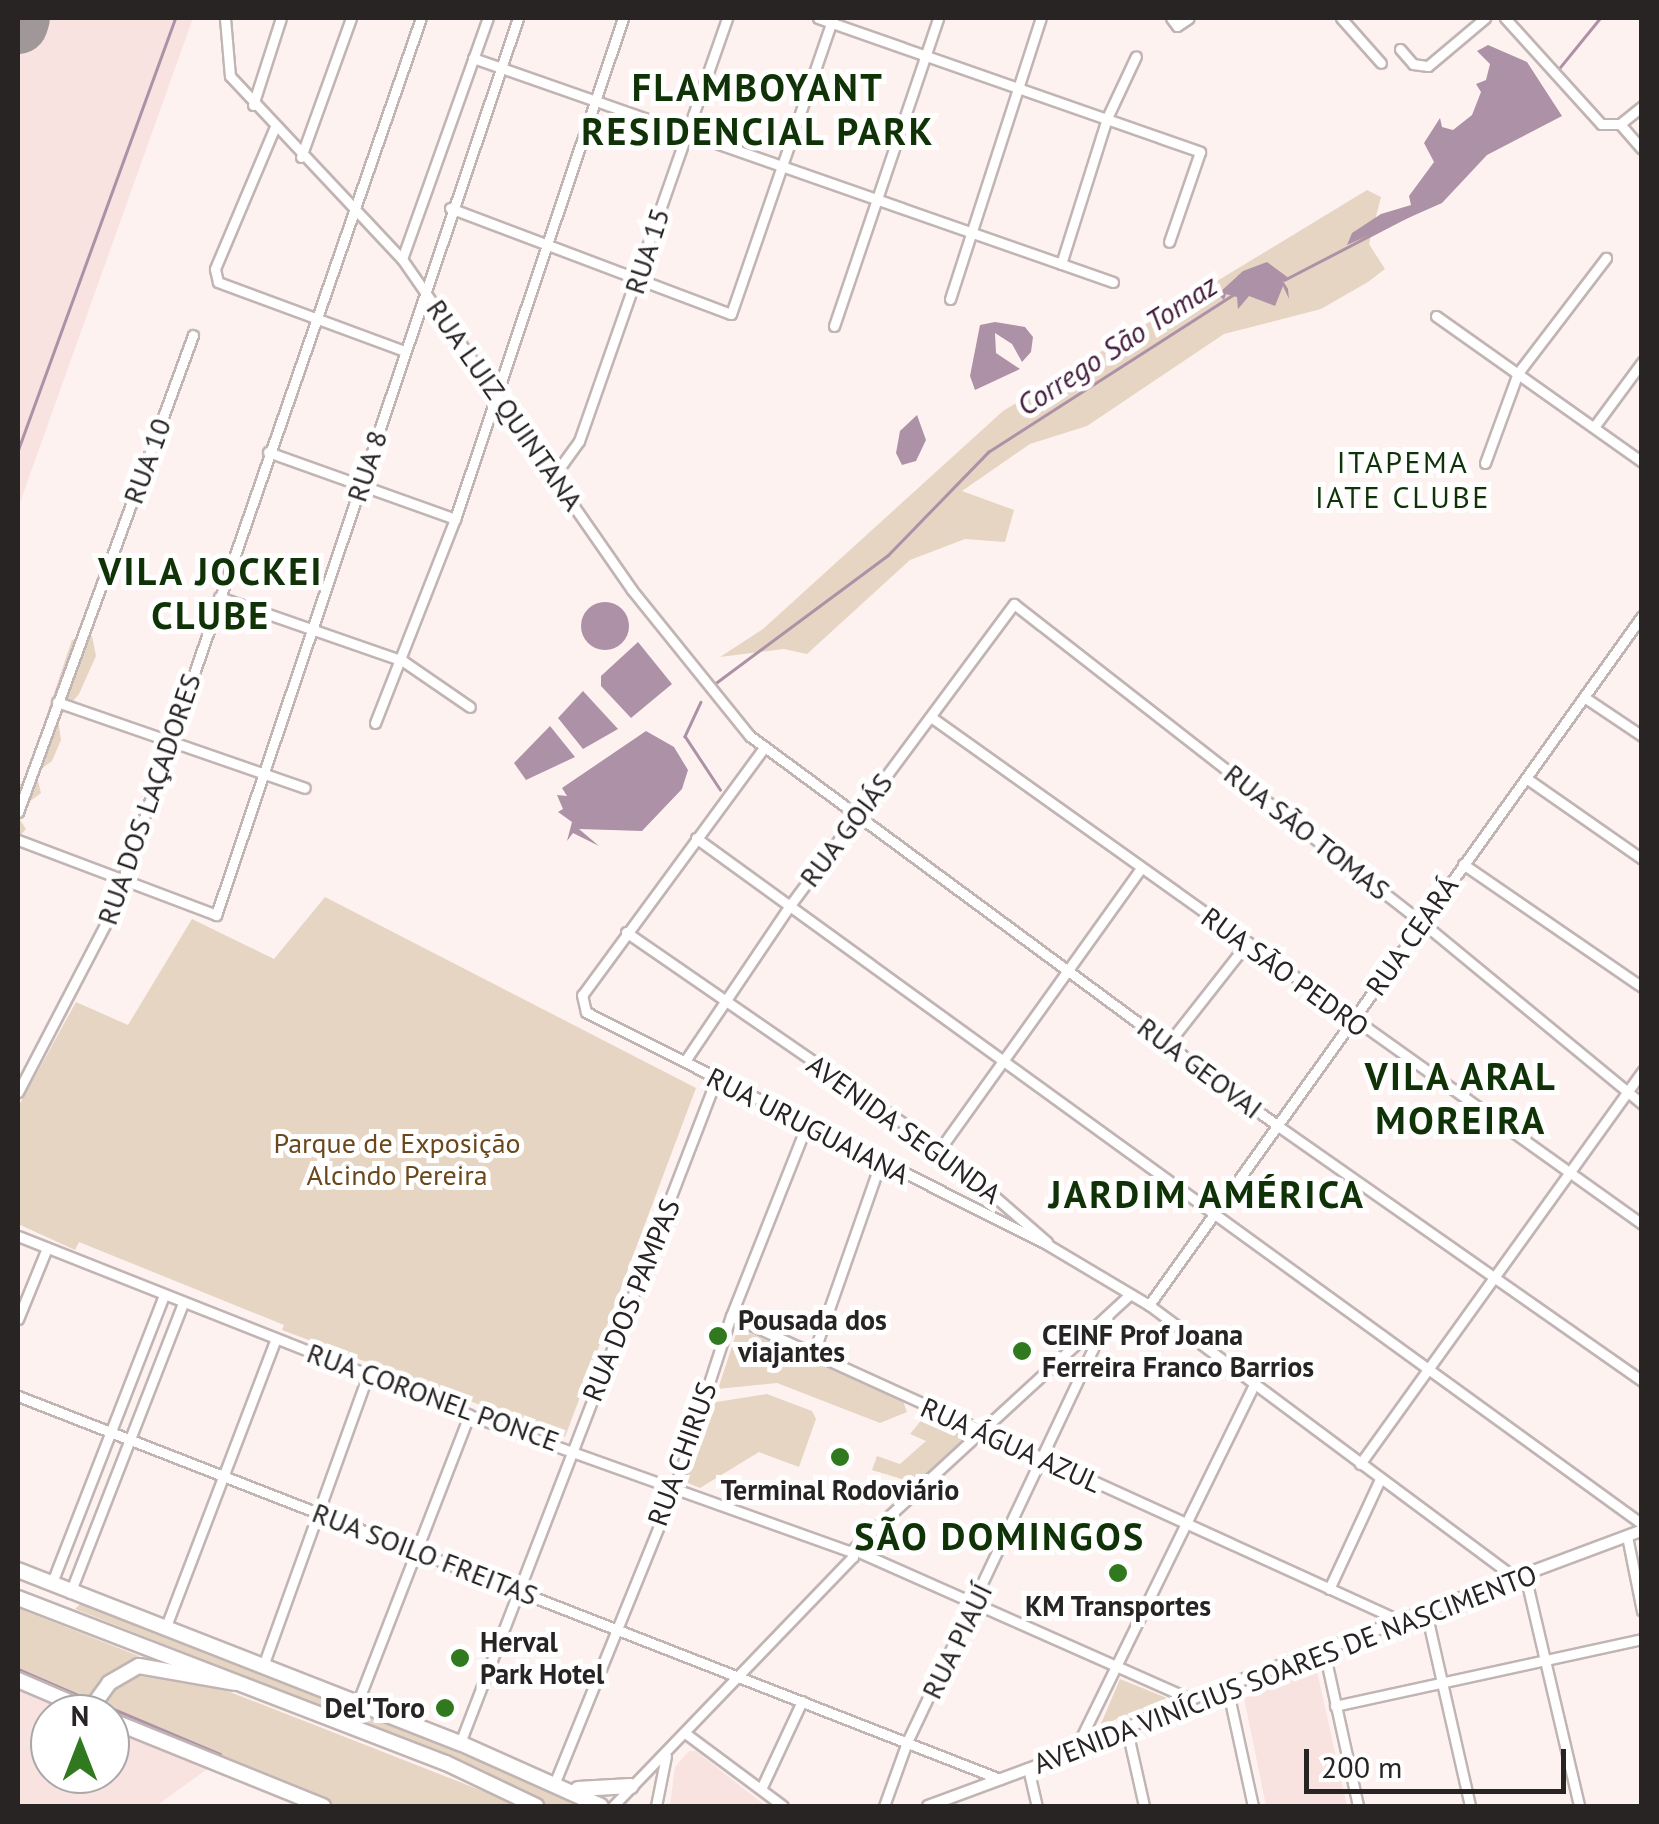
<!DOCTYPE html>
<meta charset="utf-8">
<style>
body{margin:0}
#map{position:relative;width:1659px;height:1824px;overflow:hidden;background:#fef2f1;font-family:"PT Sans",sans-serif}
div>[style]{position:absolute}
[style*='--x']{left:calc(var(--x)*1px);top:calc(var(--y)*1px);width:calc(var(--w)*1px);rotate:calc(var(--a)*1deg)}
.built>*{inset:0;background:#f8e3e1}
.green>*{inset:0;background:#e6d5c3}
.water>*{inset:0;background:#ad91a6}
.round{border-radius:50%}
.stream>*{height:2.5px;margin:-1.25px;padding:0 1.25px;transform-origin:1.25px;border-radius:1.25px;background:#ad91a6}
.runway>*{height:60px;margin:-30px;padding:0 30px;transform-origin:30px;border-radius:30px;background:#a09898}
.roads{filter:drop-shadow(2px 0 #c1b5b4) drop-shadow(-2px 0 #c1b5b4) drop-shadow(0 2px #c1b5b4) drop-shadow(0 -2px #c1b5b4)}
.minor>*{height:9px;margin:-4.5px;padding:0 4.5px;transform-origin:4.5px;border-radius:4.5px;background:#fff}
.tertiary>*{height:10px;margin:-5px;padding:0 5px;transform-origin:5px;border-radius:5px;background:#fff}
.primary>*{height:14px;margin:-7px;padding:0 7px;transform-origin:7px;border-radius:7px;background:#fff}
.trunk>*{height:14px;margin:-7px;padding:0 7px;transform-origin:7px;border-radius:7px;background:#fff}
.dots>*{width:28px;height:28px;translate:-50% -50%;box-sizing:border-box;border:5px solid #fff;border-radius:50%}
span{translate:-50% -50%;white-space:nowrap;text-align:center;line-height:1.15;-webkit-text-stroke:10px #fff;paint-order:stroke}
.street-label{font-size:28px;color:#282424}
.park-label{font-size:28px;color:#6a481c}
.poi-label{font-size:28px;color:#282424;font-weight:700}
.left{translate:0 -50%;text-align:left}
.right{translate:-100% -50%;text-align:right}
.water-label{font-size:30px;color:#441d3c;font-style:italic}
.neighbourhood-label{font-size:30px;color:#0f3207;letter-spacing:2.5px}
.district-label{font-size:38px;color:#0f3207;font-weight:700;letter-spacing:2.5px}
.frame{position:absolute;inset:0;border:20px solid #282424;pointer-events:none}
.north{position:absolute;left:30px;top:1694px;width:100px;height:100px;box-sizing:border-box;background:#fff;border:2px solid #a9a7a7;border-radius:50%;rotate:0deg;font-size:28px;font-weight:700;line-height:40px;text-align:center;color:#282424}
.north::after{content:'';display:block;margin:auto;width:35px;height:45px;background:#31791e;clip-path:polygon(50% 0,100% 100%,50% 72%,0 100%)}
.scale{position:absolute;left:1304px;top:1749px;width:262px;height:45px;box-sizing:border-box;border:5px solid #282424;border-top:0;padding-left:12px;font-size:30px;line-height:35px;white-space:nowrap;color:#282424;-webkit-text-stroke:8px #fff;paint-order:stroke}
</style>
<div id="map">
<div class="built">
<i style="clip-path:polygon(18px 18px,193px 18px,18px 508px)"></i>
<i style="clip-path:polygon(1317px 1671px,1347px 1806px,1266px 1806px,1244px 1698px)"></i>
<i style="clip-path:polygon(18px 1683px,92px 1714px,50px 1714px,50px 1774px,110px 1774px,110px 1722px,213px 1765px,156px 1806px,18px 1806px)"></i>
<i style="clip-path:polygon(689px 1751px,696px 1751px,766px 1806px,670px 1806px,675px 1767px)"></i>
</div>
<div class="green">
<i style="clip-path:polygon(1367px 190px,1381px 197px,1369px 244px,1385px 269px,1368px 282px,1321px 309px,1224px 334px,1087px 426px,1030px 444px,962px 491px,1014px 510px,1005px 542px,965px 539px,910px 560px,807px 654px,784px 649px,720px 657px,763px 629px,1003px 411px)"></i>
<i style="clip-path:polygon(92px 636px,96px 656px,79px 694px,58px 719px,61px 740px,52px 761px,36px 773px,41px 793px,24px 806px,20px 820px,26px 829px,18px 838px,18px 785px,24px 782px,72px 640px)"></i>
<i style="clip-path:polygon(325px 897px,696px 1088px,565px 1437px,282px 1330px,284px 1325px,79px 1242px,75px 1250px,18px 1224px,18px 1107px,76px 1002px,128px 1025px,192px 919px,274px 959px)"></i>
<i style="clip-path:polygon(738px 1328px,903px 1401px,907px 1412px,880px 1423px,777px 1383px,718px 1389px)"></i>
<i style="clip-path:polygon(767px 1394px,812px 1411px,816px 1419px,799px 1467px,759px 1452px,700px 1488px,681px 1480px,705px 1411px,716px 1402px)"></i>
<i style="clip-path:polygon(923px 1418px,967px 1437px,918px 1484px,872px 1470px,877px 1456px,900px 1464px,926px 1441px,910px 1434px)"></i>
<i style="clip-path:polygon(80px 1604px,550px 1788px,585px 1806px,545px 1806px,483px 1770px,75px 1609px)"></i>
<i style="clip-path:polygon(18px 1608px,139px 1656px,140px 1658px,116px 1669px,90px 1697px,78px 1699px,18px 1673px)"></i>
<i style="clip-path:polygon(138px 1672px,225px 1690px,521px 1806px,334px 1806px,104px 1711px,101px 1704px,116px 1684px)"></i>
<i style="clip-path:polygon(1120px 1679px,1167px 1698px,1100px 1726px)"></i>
</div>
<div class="water">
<i style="clip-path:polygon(1488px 45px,1527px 62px,1562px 116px,1487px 155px,1442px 203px,1347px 245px,1352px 233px,1381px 214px,1411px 205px,1409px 196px,1434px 162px,1424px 143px,1440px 118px,1442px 127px,1453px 130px,1472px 115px,1481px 92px,1476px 84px,1486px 80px,1490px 64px,1477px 51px)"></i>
<i style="clip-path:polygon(1267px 262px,1290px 279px,1283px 281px,1288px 289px,1289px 299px,1283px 286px,1275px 306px,1249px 296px,1238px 309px,1237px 297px,1226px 294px,1224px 300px,1218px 294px,1243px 271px)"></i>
<i style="clip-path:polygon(995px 322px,1025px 327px,1033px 337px,1031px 352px,1022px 362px,1012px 344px,995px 333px,996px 353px,1020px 369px,975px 390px,970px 376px,980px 325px)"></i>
<i style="clip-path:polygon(917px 415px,926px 440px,916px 461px,902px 465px,896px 453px,900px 431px)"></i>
<i class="round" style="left:581px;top:602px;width:48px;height:48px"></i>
<i style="clip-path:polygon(638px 642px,672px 684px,631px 718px,601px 686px,601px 676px)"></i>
<i style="clip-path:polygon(583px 691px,618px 729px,583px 749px,558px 718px)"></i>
<i style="clip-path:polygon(550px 726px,575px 757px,526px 780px,514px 763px)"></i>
<i style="clip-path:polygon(646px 731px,674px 747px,688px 770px,682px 789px,642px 831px,579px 829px,599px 846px,573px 833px,567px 841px,572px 822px,558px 812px,563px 809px,557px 795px,567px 796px,562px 788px)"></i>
</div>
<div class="stream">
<i style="--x:1557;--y:71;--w:68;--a:-50.9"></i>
<i style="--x:1284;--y:280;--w:145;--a:-27.4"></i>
<i style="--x:18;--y:450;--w:460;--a:-70"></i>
<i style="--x:713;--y:685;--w:218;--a:-36.6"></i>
<i style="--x:888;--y:555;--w:144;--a:-45.8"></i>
<i style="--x:988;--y:452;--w:292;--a:-32.7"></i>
<i style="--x:701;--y:702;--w:38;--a:115"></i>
<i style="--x:685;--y:736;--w:64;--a:56.6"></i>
<i style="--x:18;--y:1669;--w:71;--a:23.3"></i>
<i style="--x:104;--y:1705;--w:126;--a:22.9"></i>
</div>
<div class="runway">
<i style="--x:18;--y:24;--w:6;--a:-72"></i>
</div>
<div class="roads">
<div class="minor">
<i style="--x:225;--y:18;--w:58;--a:85.1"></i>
<i style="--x:230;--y:76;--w:251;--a:46.8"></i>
<i style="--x:402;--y:259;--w:403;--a:55.2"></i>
<i style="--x:632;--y:590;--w:188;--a:51.1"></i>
<i style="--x:750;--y:736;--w:656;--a:36.45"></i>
<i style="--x:1278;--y:1126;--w:444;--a:35"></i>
<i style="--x:818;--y:18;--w:405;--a:19.3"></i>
<i style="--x:1200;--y:152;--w:95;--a:109"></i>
<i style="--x:1171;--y:18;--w:10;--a:53"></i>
<i style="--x:1177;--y:26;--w:14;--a:-34"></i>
<i style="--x:1341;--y:18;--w:60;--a:48.4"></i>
<i style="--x:1505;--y:18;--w:143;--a:47.8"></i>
<i style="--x:1601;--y:124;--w:19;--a:0"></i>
<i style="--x:1620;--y:124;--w:33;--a:49"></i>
<i style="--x:1400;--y:49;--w:20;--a:49"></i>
<i style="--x:1413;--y:64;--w:15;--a:8"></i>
<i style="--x:1428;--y:66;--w:75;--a:-40.1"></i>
<i style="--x:473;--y:58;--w:678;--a:19.29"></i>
<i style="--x:253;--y:105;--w:91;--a:-72.2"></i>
<i style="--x:1620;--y:124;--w:28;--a:-39"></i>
<i style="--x:274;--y:129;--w:152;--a:112.9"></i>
<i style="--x:215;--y:269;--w:13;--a:77"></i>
<i style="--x:218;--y:282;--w:199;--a:20.3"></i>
<i style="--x:301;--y:157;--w:148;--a:-70.2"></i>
<i style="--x:450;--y:208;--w:300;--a:20.7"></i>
<i style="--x:731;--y:314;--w:313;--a:-71"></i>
<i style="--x:402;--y:259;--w:256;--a:-70.4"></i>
<i style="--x:1061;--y:264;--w:153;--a:-72.5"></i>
<i style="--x:1107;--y:118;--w:68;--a:-64.9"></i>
<i style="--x:950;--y:299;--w:295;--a:-72.1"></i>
<i style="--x:1436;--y:316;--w:252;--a:35.3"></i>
<i style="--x:834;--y:326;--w:325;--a:-71.3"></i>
<i style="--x:1594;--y:427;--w:81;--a:-53.6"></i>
<i style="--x:268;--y:452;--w:199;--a:19.7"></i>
<i style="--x:1485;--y:463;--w:96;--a:-69.9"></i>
<i style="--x:1518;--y:373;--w:145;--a:-52.6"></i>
<i style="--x:553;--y:477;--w:44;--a:-54.2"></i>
<i style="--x:579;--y:441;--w:448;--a:-70.7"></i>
<i style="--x:219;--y:597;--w:195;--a:19.2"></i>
<i style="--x:403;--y:661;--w:81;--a:34.5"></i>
<i style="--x:1584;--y:697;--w:70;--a:33.9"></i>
<i style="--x:57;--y:702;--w:262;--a:19.1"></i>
<i style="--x:931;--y:717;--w:873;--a:35.49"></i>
<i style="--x:375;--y:723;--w:219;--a:-68.6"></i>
<i style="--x:455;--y:519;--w:528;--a:-71.46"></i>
<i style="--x:763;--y:749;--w:305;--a:126.3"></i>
<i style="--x:582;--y:995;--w:17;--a:77"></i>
<i style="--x:586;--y:1012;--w:517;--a:26.76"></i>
<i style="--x:1048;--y:1245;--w:117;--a:30.7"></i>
<i style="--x:1149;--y:1305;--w:458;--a:36.7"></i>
<i style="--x:1526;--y:778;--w:141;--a:34.9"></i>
<i style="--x:18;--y:812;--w:508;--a:-69.85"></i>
<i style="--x:696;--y:838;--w:1169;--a:35.95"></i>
<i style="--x:18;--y:840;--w:212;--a:20.7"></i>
<i style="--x:216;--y:915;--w:946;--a:-71.39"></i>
<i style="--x:1463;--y:864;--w:217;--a:34.5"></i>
<i style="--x:626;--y:932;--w:382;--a:34.6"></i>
<i style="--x:940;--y:1149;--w:142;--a:41"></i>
<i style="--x:1167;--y:1045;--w:131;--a:-51.8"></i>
<i style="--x:685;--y:1061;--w:189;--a:-56"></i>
<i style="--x:791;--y:904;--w:374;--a:-53.4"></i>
<i style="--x:1014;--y:604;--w:520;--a:37.97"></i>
<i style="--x:1424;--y:924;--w:283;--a:39.5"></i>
<i style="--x:18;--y:1092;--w:202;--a:-62.5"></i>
<i style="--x:111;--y:913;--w:947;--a:-70.9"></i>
<i style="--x:940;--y:1149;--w:343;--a:-54.4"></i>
<i style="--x:18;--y:1236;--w:485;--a:21.6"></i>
<i style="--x:469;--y:1415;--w:406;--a:19.7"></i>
<i style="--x:1149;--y:1305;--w:847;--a:-54.42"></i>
<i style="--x:731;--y:1316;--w:736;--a:24.48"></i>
<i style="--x:18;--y:1319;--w:77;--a:-67.8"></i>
<i style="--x:814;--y:1352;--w:199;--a:-70.7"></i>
<i style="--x:18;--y:1396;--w:1054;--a:21.31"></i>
<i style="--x:1360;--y:1464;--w:484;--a:-54.3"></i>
<i style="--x:1627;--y:1536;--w:76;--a:78.7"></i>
<i style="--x:861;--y:1553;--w:361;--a:23.9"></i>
<i style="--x:1525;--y:1575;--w:237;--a:76.8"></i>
<i style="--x:51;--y:1585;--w:311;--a:-68.7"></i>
<i style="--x:1329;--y:1589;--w:121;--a:-65.1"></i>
<i style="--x:70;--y:1593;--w:311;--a:-68.7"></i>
<i style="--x:1426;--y:1612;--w:199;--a:77.2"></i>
<i style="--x:165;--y:1629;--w:311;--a:-69.1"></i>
<i style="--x:1324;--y:1651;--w:159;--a:77.6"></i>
<i style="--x:263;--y:1666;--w:309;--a:-70.2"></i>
<i style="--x:1227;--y:1687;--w:122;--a:77.7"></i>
<i style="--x:357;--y:1704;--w:310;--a:-68.8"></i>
<i style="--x:1335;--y:1706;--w:314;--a:-12.3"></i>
<i style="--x:1126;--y:1726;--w:82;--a:77.3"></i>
<i style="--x:685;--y:1733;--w:122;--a:36.7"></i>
<i style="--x:460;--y:1743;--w:708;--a:-68.9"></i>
<i style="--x:1074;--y:1752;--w:407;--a:-63.9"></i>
<i style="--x:1028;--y:1768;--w:39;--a:77"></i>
<i style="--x:555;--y:1782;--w:318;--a:-67.9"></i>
<i style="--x:675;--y:1487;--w:180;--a:-71.9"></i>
<i style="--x:731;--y:1316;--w:206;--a:-68.4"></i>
<i style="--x:761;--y:1789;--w:97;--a:-65"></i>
<i style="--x:613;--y:1806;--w:346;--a:-46.1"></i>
<i style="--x:853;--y:1557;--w:7;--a:-98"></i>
<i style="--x:852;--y:1550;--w:378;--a:-42.6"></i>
<i style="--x:656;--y:1806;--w:51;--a:-78.7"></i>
<i style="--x:884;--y:1806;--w:68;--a:-70.2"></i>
<i style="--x:907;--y:1742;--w:469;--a:-64.7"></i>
</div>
<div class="tertiary">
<i style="--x:928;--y:1806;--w:156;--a:-20.3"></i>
<i style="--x:1074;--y:1752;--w:128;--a:-24.4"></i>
<i style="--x:1191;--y:1699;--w:482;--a:-20.5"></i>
</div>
<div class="primary">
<i style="--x:18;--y:1570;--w:475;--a:21.4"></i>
<i style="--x:460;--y:1743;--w:154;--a:24.1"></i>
<i style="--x:18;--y:1598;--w:459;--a:21.1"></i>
<i style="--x:446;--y:1763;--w:100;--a:25.5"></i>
<i style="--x:578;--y:1789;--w:53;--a:-3.2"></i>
</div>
<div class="trunk">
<i style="--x:18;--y:1680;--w:84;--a:23.2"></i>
<i style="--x:89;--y:1711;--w:34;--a:-54"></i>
<i style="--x:109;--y:1683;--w:34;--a:-30"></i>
<i style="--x:139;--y:1666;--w:97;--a:10"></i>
<i style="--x:110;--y:1720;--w:230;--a:22"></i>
</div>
</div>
<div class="dots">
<i style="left:718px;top:1336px;background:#31791e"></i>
<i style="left:1022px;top:1351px;background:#31791e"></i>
<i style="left:840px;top:1457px;background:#31791e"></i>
<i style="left:1118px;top:1573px;background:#31791e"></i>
<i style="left:460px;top:1658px;background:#31791e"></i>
<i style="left:445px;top:1708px;background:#31791e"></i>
</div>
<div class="street-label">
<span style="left:647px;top:251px;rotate:-72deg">RUA 15</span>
<span style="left:505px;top:405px;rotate:55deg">RUA LUIZ QUINTANA</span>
<span style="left:147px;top:461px;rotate:-70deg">RUA 10</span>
<span style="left:367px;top:466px;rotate:-72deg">RUA 8</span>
<span style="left:149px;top:799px;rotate:-71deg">RUA DOS LAÇADORES</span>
<span style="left:846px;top:830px;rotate:-53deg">RUA GOIÁS</span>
<span style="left:1307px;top:832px;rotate:38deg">RUA SÃO TOMAS</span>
<span style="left:1412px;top:936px;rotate:-55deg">RUA CEARÁ</span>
<span style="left:1285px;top:972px;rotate:36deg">RUA SÃO PEDRO</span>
<span style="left:1200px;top:1068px;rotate:37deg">RUA GEOVAI</span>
<span style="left:808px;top:1126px;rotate:27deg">RUA URUGUAIANA</span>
<span style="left:904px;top:1129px;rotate:36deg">AVENIDA SEGUNDA</span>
<span style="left:631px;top:1300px;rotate:-68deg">RUA DOS PAMPAS</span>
<span style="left:433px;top:1397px;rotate:20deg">RUA CORONEL PONCE</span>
<span style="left:1011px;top:1445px;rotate:24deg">RUA ÁGUA AZUL</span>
<span style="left:682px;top:1454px;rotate:-70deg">RUA CHIRUS</span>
<span style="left:425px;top:1554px;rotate:21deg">RUA SOILO FREITAS</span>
<span style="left:957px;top:1641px;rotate:-64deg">RUA PIAUÍ</span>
<span style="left:1285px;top:1669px;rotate:-21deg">AVENIDA VINÍCIUS SOARES DE NASCIMENTO</span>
</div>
<div class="park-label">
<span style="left:397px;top:1159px">Parque de Exposição<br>Alcindo Pereira</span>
</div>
<div class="poi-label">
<span class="left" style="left:738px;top:1336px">Pousada dos<br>viajantes</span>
<span class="left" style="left:1042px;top:1351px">CEINF Prof Joana<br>Ferreira Franco Barrios</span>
<span style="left:840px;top:1490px">Terminal Rodoviário</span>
<span style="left:1118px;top:1606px">KM Transportes</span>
<span class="left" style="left:480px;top:1658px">Herval<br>Park Hotel</span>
<span class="right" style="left:425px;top:1708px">Del'Toro</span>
</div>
<div class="water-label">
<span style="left:1117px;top:345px;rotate:-33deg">Corrego São Tomaz</span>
</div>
<div class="neighbourhood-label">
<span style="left:1403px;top:479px">ITAPEMA<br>IATE CLUBE</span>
</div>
<div class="district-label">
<span style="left:758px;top:109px">FLAMBOYANT<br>RESIDENCIAL PARK</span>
<span style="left:211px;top:593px">VILA JOCKEI<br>CLUBE</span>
<span style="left:1461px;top:1098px">VILA ARAL<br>MOREIRA</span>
<span style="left:1207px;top:1194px">JARDIM AMÉRICA</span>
<span style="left:1000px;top:1536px">SÃO DOMINGOS</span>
</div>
<div class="frame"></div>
<div class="north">N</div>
<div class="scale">200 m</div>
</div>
